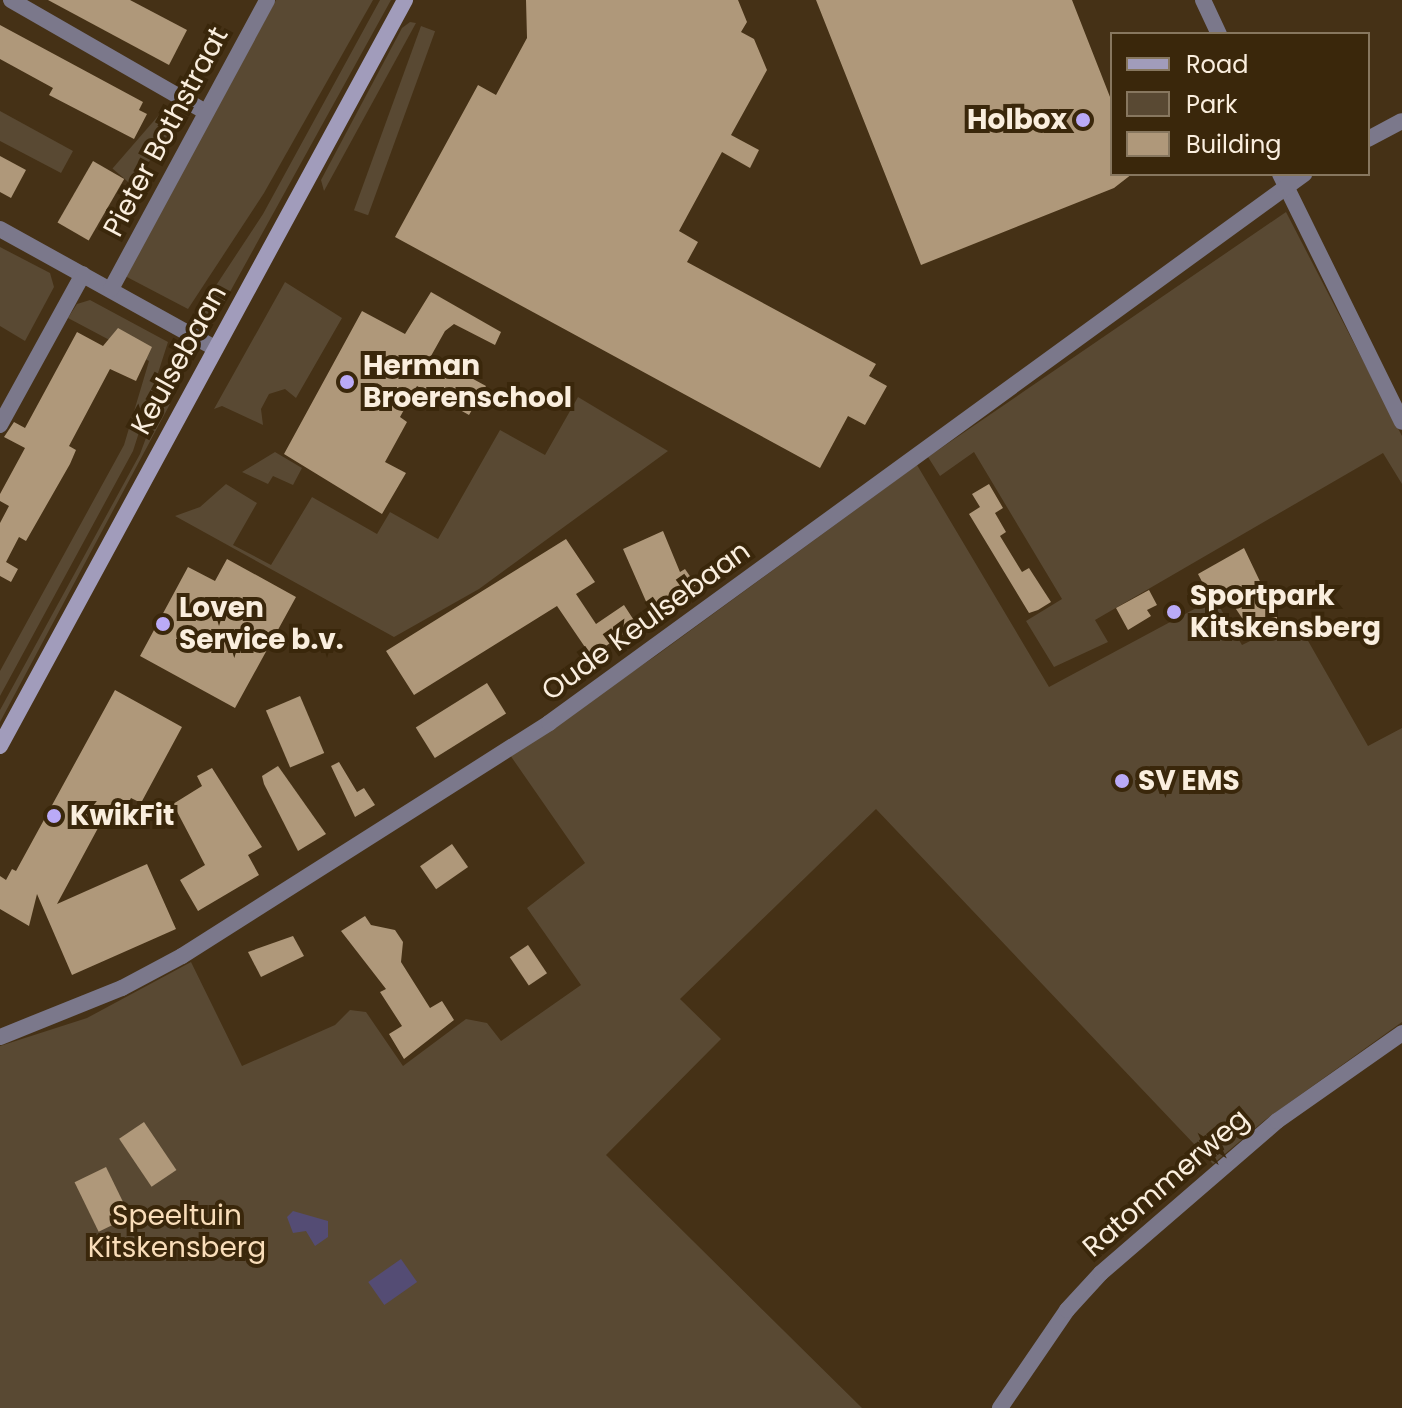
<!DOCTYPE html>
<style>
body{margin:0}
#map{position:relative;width:1402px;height:1408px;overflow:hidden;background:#453116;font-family:Poppins,sans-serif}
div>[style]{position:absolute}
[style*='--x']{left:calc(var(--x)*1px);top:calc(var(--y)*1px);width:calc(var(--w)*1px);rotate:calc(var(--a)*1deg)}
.green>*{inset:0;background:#594933;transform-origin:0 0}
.water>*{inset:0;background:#544c74;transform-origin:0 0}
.building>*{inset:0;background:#af987a;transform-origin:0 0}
.street>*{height:16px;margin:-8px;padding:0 8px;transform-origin:8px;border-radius:8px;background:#7b788b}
.secondary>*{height:16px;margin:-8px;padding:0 8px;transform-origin:8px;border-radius:8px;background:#a19cbb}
.dots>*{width:22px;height:22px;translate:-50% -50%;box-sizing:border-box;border:4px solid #3a270b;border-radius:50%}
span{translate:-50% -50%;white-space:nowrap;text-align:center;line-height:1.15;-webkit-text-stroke:8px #3a270b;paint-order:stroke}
.poi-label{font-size:28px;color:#faeede;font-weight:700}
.right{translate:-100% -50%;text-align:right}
.left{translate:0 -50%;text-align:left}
.street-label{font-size:28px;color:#faeede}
.park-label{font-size:28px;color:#f9ddb9}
.legend{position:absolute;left:1110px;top:32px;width:260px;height:144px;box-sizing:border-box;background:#3a270b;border:2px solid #87775f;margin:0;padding:10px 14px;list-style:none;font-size:24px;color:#faeede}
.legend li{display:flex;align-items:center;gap:16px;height:40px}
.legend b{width:40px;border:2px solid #87775f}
</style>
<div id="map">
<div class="green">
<i style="clip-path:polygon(276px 0,373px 0,264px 193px,188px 309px,125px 276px)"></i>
<i style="clip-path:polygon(380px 0,391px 0,220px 310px,208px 320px,192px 322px,263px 214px)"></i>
<i style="clip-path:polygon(410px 22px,416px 23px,324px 191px,321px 180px,402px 28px)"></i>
<i style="left:421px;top:26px;width:15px;height:196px;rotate:20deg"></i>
<i style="left:165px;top:108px;width:23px;height:80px;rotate:41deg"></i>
<i style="clip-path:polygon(0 111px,73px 151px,61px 173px,0 141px)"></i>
<i style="clip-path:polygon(1286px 212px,1402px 436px,1402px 484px,1383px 453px,1095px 620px,1108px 642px,1054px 667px,1026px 621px,1062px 599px,974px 452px,940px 476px,928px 457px)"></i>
<i style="clip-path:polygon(0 247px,50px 273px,54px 287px,25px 341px,0 326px)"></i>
<i style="clip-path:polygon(285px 282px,342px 318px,296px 398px,285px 389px,269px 394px,261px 409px,263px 425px,222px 406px,214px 409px)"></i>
<i style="clip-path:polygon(90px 300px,168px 342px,133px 451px,0 696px,0 671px,124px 445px,149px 361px,68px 318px,77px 304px)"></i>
<i style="clip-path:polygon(578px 397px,668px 451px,479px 589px,394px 637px,175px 516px,200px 507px,226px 484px,257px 503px,233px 545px,271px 565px,312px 497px,377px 534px,390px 512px,438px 539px,500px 430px,545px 455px)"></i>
<i style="clip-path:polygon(160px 400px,170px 404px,0 722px,0 710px,140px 454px)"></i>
<i style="clip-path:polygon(275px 452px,302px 468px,293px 485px,273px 476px,268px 484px,242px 472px)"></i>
<i style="clip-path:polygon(917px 465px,1049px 687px,1200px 606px,1219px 606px,1242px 645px,1287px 623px,1303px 632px,1368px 746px,1402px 728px,1402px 1022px,1265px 1120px,1213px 1164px,876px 809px,680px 999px,721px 1039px,606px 1155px,862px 1408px,0 1408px,0 1046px,87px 1018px,191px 962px,242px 1066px,335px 1025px,350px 1010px,366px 1012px,403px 1066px,466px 1019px,487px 1023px,501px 1041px,581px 985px,527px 908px,585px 863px,510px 755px,657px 655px)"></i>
</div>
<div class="water">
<i style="clip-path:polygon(293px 1211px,328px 1221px,328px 1237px,315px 1246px,306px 1231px,293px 1233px,287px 1217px)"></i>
<i style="left:401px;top:1259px;width:28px;height:40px;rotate:55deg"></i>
</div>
<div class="building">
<i style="clip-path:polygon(48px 0,130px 0,187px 30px,169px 65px)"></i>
<i style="clip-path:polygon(526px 0,738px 0,747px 22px,741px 32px,754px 39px,767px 70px,731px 135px,759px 150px,750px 168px,722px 152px,679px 231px,698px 242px,687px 262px,876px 364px,869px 376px,887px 386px,865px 425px,848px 416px,820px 468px,395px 237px,478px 85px,496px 95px,527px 38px)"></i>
<i style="clip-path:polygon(816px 0,1072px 0,1112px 102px,1112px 174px,1132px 174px,1114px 188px,921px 265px)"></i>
<i style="clip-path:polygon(0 25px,143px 102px,139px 110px,147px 114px,134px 139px,49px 95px,53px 88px,0 59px)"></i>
<i style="clip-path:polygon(0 156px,26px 170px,11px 198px,0 192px)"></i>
<i style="left:93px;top:161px;width:36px;height:71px;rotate:30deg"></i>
<i style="clip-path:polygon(431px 292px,501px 332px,495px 345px,454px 324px,445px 331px,431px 356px,486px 386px,469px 415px,417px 386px,400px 417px,407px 422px,385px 462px,406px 473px,382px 514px,284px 454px,362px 311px,405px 334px)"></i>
<i style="clip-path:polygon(118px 328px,152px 347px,136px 381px,110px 369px,69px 446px,76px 450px,70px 464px,26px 541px,19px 537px,6px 562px,18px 569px,11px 582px,0 576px,0 523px,9px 506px,0 501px,0 494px,25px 448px,4px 437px,14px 422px,25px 428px,77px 332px,103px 346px)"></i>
<i style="clip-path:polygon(989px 484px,1003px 508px,995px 513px,1006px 532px,1000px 536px,1022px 572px,1029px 568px,1051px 602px,1038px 610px,1029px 613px,969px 514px,980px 507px,972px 494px)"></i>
<i style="clip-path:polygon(663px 531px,680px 572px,685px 569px,696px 585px,652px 615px,623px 549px)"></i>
<i style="clip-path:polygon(566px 539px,595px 582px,576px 594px,596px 624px,624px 605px,637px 625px,591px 656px,557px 606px,414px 695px,386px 651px)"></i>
<i style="clip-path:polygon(1244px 548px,1278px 619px,1252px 633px,1222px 588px,1209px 595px,1198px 574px)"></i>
<i style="clip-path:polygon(227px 559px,296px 597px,235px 708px,140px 656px,188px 567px,215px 581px)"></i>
<i style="clip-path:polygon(1149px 590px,1157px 605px,1147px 610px,1151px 616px,1128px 630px,1116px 608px)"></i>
<i style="left:487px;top:683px;width:36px;height:84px;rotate:58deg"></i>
<i style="clip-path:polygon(115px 690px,182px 727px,141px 803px,131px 798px,124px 811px,111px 804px,57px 904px,147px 864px,176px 929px,72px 975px,37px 894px,29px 926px,0 909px,0 876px,6px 880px,12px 869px,16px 871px)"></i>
<i style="left:300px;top:696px;width:62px;height:37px;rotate:67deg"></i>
<i style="clip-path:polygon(339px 762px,357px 792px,364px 788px,375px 805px,355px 817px,331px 766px)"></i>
<i style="clip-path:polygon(278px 766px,326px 834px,298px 851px,264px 784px,262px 776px)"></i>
<i style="clip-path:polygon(212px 768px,262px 847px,248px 855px,259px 875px,198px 911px,180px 880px,205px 865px,173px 804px,202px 786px,197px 776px)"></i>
<i style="left:452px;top:844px;width:28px;height:39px;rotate:55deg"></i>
<i style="clip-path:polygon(365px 916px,371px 925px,395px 930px,403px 942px,401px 962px,430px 1008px,442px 1001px,454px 1020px,404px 1059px,389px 1034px,402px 1026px,380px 992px,386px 989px,341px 931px)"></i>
<i style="clip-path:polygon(293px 936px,304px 956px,261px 977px,248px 952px)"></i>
<i style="left:528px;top:945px;width:34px;height:22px;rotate:56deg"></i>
<i style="left:144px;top:1122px;width:58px;height:30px;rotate:56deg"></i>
<i style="left:106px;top:1167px;width:55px;height:35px;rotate:64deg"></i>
</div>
<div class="street">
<i style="--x:11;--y:0;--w:225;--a:29.9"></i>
<i style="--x:1203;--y:0;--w:38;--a:65"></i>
<i style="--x:1368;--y:139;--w:38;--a:-28"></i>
<i style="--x:1280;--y:174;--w:276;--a:63.8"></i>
<i style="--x:0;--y:229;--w:246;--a:29"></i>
<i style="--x:111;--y:289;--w:328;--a:-61.6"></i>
<i style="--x:0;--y:425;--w:172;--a:-61.2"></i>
<i style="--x:0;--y:1037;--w:131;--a:-21.9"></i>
<i style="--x:122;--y:988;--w:68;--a:-28.1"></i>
<i style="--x:182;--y:956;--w:435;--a:-32.4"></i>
<i style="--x:549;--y:723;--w:934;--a:-36.02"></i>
<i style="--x:1000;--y:1408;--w:119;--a:-55.6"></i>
<i style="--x:1067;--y:1310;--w:50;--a:-47.4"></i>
<i style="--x:1101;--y:1273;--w:233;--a:-40.8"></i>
<i style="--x:1277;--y:1121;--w:153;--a:-35.1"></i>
</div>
<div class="secondary">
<i style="--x:0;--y:746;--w:849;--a:-61.5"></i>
</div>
<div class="dots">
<i style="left:1083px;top:120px;background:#baaaf7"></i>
<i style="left:347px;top:382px;background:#baaaf7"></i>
<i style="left:1174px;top:612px;background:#baaaf7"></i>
<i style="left:163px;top:624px;background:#baaaf7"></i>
<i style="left:1122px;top:781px;background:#baaaf7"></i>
<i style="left:54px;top:816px;background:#baaaf7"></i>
</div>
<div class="poi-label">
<span class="right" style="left:1067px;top:120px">Holbox</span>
<span class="left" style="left:363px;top:382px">Herman<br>Broerenschool</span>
<span class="left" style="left:1190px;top:612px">Sportpark<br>Kitskensberg</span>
<span class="left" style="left:179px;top:624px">Loven<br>Service b.v.</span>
<span class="left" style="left:1138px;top:781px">SV EMS</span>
<span class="left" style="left:70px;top:816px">KwikFit</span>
</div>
<div class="street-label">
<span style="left:166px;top:132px;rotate:-62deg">Pieter Bothstraat</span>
<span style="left:179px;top:360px;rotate:-61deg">Keulsebaan</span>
<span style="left:646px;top:621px;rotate:-36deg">Oude Keulsebaan</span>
<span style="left:1166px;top:1183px;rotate:-41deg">Ratommerweg</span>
</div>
<div class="park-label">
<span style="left:177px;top:1232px">Speeltuin<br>Kitskensberg</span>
</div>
<ul class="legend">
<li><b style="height:10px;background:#a19cbb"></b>Road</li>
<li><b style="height:22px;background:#594933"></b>Park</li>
<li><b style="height:22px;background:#af987a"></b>Building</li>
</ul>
</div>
